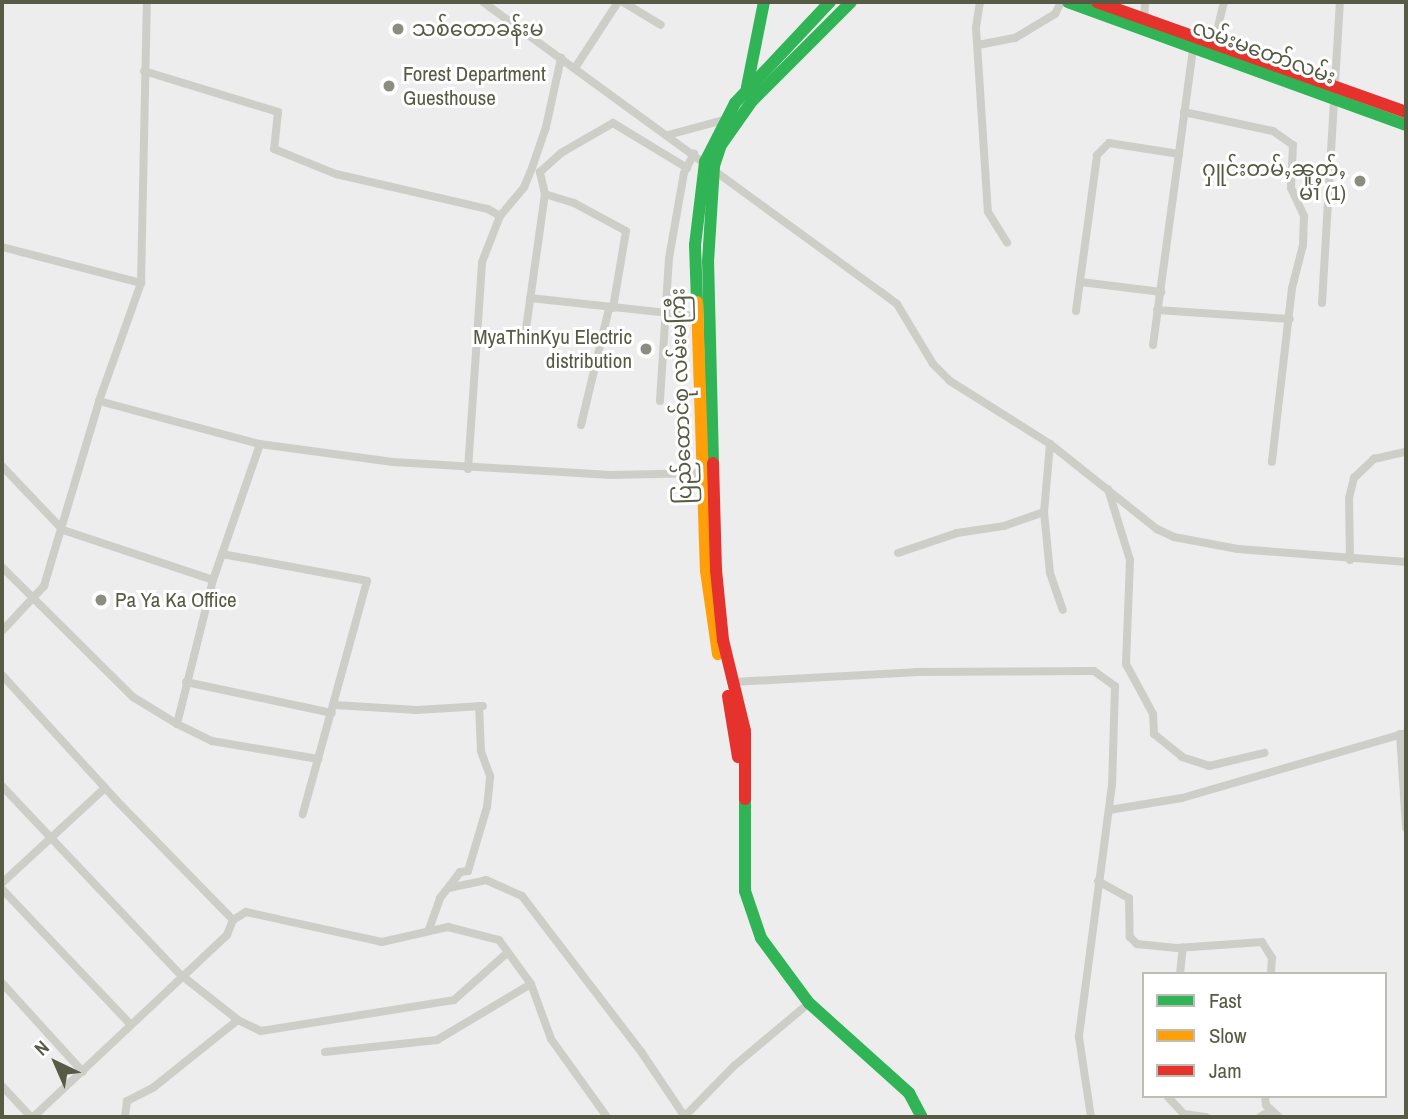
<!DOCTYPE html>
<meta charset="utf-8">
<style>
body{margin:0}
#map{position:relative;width:1408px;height:1119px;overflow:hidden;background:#ededee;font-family:"Archivo Narrow","Noto Sans Myanmar",sans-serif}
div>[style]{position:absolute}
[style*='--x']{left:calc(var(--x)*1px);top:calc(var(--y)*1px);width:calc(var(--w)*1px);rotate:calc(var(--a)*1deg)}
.street>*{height:8px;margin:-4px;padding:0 4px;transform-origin:4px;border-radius:4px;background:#cecec9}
.fast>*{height:12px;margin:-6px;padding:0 6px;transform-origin:6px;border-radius:6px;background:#30b455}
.slow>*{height:12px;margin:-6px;padding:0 6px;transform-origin:6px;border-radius:6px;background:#ff9f0a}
.jam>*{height:12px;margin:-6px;padding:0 6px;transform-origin:6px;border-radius:6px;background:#e5322d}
.dots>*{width:19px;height:19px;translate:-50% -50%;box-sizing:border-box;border:4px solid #fff;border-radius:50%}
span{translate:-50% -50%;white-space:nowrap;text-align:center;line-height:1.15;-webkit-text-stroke:6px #fff;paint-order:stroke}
.poi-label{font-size:21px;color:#575a44}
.left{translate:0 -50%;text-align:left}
.right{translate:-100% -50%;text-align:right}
.street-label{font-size:21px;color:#575a44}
.frame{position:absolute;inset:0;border:4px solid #575a44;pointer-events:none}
.legend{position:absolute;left:1142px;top:972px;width:245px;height:126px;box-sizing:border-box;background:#fff;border:2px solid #bcbdb4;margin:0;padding:9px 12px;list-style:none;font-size:21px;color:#575a44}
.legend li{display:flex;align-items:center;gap:14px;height:35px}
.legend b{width:35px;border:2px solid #bcbdb4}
.north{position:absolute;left:21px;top:1028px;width:70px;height:70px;-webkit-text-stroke:5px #fff;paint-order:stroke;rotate:316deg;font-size:19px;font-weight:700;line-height:28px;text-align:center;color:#575a44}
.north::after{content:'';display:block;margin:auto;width:24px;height:32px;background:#575a44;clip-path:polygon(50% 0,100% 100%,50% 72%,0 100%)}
</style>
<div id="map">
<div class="street">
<i style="--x:483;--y:2;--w:492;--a:36.1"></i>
<i style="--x:881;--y:292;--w:20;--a:37"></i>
<i style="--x:897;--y:304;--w:70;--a:59"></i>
<i style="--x:933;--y:364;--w:24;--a:45"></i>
<i style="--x:950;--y:381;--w:118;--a:32.2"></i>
<i style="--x:1050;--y:444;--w:137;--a:38.5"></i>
<i style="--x:1157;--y:529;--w:19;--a:25"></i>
<i style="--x:1174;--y:537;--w:65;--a:10.6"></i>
<i style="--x:1238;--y:549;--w:169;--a:4.4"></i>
<i style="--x:623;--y:2;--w:44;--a:31.2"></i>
<i style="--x:980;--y:2;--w:26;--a:99"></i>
<i style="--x:976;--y:28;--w:184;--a:86.3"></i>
<i style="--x:988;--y:212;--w:36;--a:58"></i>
<i style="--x:1144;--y:23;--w:21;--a:-87"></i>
<i style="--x:1214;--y:43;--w:42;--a:-76.3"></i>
<i style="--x:978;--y:45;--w:38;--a:-11"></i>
<i style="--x:1015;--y:38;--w:47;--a:-31"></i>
<i style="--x:1055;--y:14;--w:13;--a:-63"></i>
<i style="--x:575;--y:68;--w:79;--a:-56.9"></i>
<i style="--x:144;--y:71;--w:140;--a:17"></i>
<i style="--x:278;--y:112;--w:37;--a:96"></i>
<i style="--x:274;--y:149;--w:67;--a:22"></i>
<i style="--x:336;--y:174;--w:156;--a:13"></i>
<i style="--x:488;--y:209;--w:14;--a:30"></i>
<i style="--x:1184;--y:112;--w:91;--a:12.1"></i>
<i style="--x:1273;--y:131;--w:24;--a:35"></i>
<i style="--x:1293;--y:145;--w:43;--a:92.7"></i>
<i style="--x:1291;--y:188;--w:31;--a:65"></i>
<i style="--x:1304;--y:216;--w:29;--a:92"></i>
<i style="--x:1303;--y:245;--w:44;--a:104.3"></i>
<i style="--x:1292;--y:288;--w:175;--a:96.6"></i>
<i style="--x:668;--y:135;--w:58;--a:-15"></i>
<i style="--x:2;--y:247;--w:144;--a:14.5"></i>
<i style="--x:1081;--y:282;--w:81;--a:7.1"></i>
<i style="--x:530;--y:298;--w:168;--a:6.2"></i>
<i style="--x:1322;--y:303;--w:302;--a:-86.6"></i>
<i style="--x:613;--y:308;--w:78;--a:-80.4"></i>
<i style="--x:626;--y:231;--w:59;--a:-151.7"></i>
<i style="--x:574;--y:203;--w:30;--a:-163"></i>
<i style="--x:545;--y:194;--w:23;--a:-103"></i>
<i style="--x:540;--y:172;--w:28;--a:-42"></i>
<i style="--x:561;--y:153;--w:60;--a:-30"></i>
<i style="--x:613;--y:123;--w:87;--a:31.3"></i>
<i style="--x:1157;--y:310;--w:133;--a:3.9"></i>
<i style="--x:1076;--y:311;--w:157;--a:-82.3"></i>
<i style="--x:1097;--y:155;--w:17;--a:-45"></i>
<i style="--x:1109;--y:143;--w:71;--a:8.9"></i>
<i style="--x:525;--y:336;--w:143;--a:-82"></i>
<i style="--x:1153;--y:345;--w:305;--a:-82.3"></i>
<i style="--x:99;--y:401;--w:167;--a:15"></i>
<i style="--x:260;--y:444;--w:134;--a:7.7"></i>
<i style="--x:393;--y:462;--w:218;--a:3.4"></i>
<i style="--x:611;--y:475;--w:92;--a:-1.2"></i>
<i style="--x:660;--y:401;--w:143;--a:-86.4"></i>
<i style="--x:669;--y:258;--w:86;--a:-80"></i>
<i style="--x:684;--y:173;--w:22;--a:-63"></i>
<i style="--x:581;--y:425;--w:120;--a:-76.5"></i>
<i style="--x:1050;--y:444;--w:68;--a:95"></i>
<i style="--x:1044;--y:512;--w:61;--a:84.4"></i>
<i style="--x:1050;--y:573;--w:39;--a:71"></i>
<i style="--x:2;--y:466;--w:88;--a:46.4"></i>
<i style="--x:63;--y:530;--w:158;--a:18.4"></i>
<i style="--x:468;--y:469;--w:207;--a:-86.1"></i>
<i style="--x:482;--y:262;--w:49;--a:-68.6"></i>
<i style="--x:500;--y:216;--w:38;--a:-50"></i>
<i style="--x:524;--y:187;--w:21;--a:-67"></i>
<i style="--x:532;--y:168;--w:43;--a:-71.1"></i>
<i style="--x:546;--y:127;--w:71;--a:-77.7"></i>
<i style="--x:1108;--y:489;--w:74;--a:72.8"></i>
<i style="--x:1130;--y:560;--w:104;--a:92.2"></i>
<i style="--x:1126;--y:664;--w:57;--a:61.6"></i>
<i style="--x:1153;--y:714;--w:20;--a:87"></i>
<i style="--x:1154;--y:734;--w:36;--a:39"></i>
<i style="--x:1182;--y:757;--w:28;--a:18"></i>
<i style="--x:1209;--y:766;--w:57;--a:-13.3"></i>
<i style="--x:898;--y:553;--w:62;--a:-18.7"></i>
<i style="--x:957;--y:533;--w:48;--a:-8.5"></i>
<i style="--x:1004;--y:526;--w:42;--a:-19.3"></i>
<i style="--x:222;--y:554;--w:147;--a:10.5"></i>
<i style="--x:367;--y:581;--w:242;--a:105.4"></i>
<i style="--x:1350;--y:560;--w:62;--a:-90.9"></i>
<i style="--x:1349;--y:498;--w:21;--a:-76"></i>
<i style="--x:1354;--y:478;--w:28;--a:-44"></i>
<i style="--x:1374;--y:459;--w:32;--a:-13"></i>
<i style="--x:2;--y:567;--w:185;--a:44.8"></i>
<i style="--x:133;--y:697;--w:52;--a:31.5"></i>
<i style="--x:177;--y:724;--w:39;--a:26"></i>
<i style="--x:212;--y:741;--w:108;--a:9.6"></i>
<i style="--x:2;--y:631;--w:62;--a:-47"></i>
<i style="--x:44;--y:586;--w:193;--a:-73.4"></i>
<i style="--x:99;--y:401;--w:125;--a:-70.4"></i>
<i style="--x:141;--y:283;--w:281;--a:-88.8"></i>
<i style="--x:2;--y:675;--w:169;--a:47.6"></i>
<i style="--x:116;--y:800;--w:168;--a:45.7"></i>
<i style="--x:233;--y:920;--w:16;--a:112"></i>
<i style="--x:227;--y:935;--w:266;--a:136.8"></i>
<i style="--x:186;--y:682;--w:149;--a:12"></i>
<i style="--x:733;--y:682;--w:182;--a:-3.1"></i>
<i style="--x:915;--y:672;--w:179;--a:-0.3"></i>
<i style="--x:1094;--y:671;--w:26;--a:36"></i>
<i style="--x:1115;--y:686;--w:99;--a:91.7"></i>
<i style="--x:1112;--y:785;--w:254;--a:97.5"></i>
<i style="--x:1079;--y:1037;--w:81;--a:81.5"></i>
<i style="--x:334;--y:705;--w:83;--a:3.4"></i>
<i style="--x:417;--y:710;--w:66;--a:-3.5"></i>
<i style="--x:177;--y:724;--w:148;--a:-76"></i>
<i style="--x:213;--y:580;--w:144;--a:-70.9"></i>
<i style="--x:1400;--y:734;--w:94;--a:86.3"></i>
<i style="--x:2;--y:786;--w:260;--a:46.6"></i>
<i style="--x:181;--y:975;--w:73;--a:38.3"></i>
<i style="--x:238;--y:1020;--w:25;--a:26"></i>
<i style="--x:261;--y:1031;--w:195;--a:-9.1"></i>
<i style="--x:454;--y:1000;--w:72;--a:-41.6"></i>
<i style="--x:1109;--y:810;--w:74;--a:-9.3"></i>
<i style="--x:1182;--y:798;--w:233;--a:-16.2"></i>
<i style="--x:1098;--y:881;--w:35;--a:29"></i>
<i style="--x:1129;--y:898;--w:39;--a:89"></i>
<i style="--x:1130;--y:937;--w:10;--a:45"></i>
<i style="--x:1137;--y:944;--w:40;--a:5.7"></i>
<i style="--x:1177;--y:948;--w:85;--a:-4"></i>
<i style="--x:1262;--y:942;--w:19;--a:58"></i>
<i style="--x:1272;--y:958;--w:16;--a:94"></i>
<i style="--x:2;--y:883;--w:140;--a:-42.7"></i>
<i style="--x:449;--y:888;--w:38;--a:-12"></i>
<i style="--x:486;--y:880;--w:39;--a:24"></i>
<i style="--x:522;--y:896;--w:198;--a:52.6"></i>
<i style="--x:642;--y:1053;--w:77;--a:56.1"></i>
<i style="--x:2;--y:889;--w:187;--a:46.5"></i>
<i style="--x:233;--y:920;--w:15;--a:-32"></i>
<i style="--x:246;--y:912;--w:139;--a:12.4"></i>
<i style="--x:382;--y:942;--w:68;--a:-12.8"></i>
<i style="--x:448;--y:927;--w:53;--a:14.3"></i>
<i style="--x:499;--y:940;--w:54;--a:54"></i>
<i style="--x:531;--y:984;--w:59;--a:70"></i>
<i style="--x:551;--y:1039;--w:96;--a:54.3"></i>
<i style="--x:429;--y:929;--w:33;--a:-70"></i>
<i style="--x:440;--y:898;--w:33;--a:-52"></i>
<i style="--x:460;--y:872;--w:8;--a:-7"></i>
<i style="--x:468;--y:871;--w:67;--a:-73.5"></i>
<i style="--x:487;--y:807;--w:31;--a:-84"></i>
<i style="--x:490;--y:776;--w:27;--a:-110"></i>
<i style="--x:481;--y:751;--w:45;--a:-92.5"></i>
<i style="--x:1180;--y:974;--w:27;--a:-84"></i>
<i style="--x:2;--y:983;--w:120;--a:47.7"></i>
<i style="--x:325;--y:1052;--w:113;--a:-6.1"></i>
<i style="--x:437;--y:1040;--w:109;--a:-30.8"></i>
<i style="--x:2;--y:1086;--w:42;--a:46.9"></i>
<i style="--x:1167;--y:1096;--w:25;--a:47"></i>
<i style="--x:1184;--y:1114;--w:22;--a:8"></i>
<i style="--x:1265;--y:1096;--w:9;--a:84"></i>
<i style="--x:1266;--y:1105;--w:18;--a:43"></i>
<i style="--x:125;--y:1117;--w:16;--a:-83"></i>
<i style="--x:127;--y:1101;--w:30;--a:-27"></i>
<i style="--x:154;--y:1087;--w:107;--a:-38.6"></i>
<i style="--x:684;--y:1117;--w:71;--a:-45.6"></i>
<i style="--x:734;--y:1066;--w:98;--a:-40"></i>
<i style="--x:1260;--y:1117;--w:13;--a:-32"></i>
</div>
<div class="fast">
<i style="--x:1068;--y:2;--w:360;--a:20"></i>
<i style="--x:747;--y:87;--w:87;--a:-78.7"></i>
<i style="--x:697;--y:302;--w:57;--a:-92"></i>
<i style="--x:695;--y:245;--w:84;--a:-83.1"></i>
<i style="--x:705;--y:162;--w:66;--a:-63"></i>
<i style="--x:735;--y:103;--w:139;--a:-46.8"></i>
<i style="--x:713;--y:463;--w:201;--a:-91.4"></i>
<i style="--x:708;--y:262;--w:96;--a:-86.4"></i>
<i style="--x:714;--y:166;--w:22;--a:-72"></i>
<i style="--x:721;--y:145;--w:54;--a:-54.8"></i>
<i style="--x:752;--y:101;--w:140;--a:-45"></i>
<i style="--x:745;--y:799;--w:92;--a:90"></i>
<i style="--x:745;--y:891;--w:50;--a:71.2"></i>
<i style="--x:761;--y:938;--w:81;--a:53.6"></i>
<i style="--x:809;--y:1003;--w:135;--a:42"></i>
<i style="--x:909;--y:1093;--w:27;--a:62"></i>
</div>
<div class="slow">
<i style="--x:697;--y:302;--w:269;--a:88.1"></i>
<i style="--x:706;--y:571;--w:84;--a:81.8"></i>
</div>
<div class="jam">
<i style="--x:1097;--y:2;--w:328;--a:19.6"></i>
<i style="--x:713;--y:463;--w:107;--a:88.4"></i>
<i style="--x:716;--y:570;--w:70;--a:84.3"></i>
<i style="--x:723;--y:640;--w:94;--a:76.4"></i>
<i style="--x:745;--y:731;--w:68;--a:90"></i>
<i style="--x:728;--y:696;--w:62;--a:80.7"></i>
</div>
<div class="dots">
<i style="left:398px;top:29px;background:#8c8d80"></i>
<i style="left:389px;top:86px;background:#8c8d80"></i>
<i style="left:1360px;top:181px;background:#8c8d80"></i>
<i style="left:646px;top:349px;background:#8c8d80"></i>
<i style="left:101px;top:600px;background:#8c8d80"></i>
</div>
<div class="poi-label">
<span class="left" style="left:412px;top:29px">သစ်တောခန်းမ</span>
<span class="left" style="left:403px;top:86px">Forest Department<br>Guesthouse</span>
<span class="right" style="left:1346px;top:181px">ႁူင်းတမ်ႇၼူတ်ႇ<br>မၢႆ (1)</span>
<span class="right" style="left:632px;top:349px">MyaThinKyu Electric<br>distribution</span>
<span class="left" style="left:115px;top:600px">Pa Ya Ka Office</span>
</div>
<div class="street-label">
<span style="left:1264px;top:52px;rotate:20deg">လမ်းမတော်လမ်း</span>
<span style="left:681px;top:396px;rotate:-92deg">ပြည်ထောင်စု လမ်းမကြီး</span>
</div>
<div class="frame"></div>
<ul class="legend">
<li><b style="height:9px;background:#30b455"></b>Fast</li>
<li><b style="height:9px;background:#ff9f0a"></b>Slow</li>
<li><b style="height:9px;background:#e5322d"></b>Jam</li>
</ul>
<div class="north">N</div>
</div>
